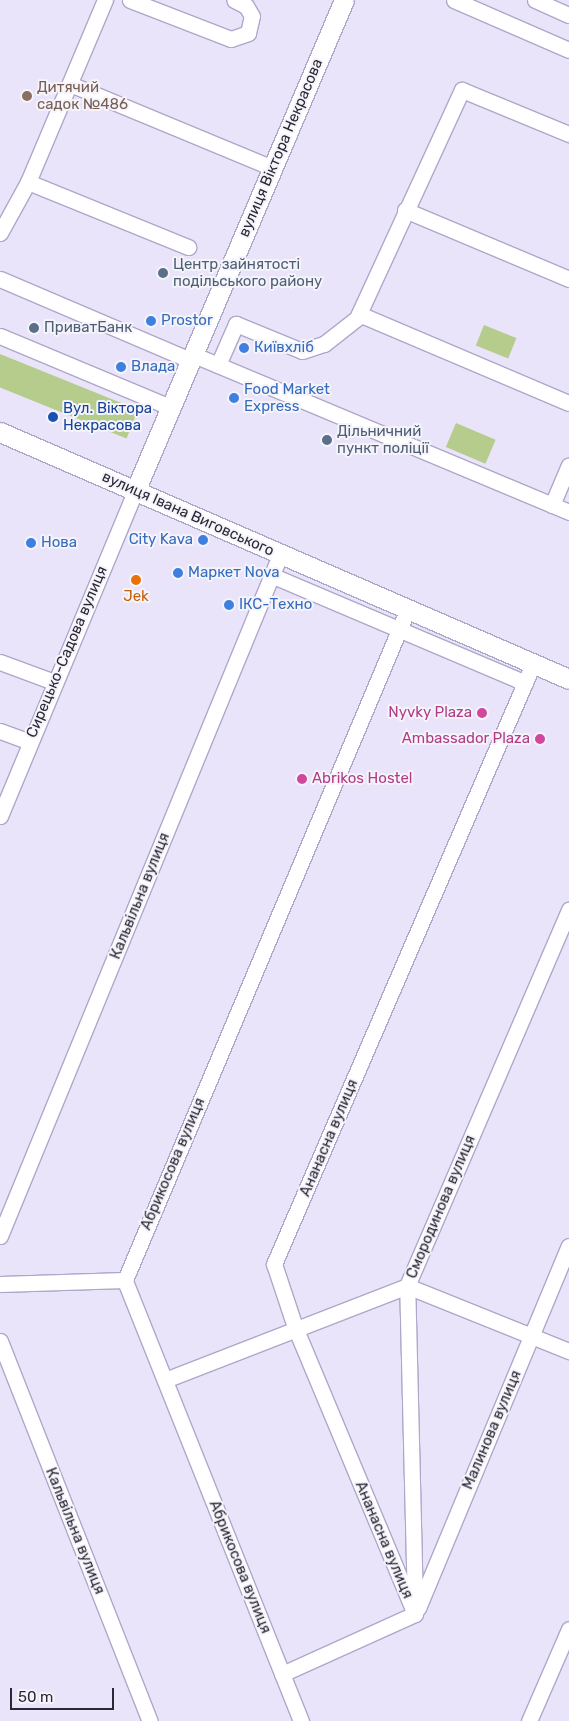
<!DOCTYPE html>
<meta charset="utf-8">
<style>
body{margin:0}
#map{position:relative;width:569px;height:1721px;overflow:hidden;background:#e9e4fa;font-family:Rubik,sans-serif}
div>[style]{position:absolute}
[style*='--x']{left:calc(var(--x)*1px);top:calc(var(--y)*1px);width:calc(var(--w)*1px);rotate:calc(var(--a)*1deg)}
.green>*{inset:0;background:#b5cc8c;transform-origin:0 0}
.roads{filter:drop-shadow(1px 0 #afa7ca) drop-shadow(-1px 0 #afa7ca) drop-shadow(0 1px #afa7ca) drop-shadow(0 -1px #afa7ca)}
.minor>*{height:15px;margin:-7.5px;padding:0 7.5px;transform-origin:7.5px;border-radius:7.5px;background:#fff}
.major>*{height:19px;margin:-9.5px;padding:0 9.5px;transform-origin:9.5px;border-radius:9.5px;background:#fff}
.dots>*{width:14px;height:14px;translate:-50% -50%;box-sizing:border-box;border:2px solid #f5f4fb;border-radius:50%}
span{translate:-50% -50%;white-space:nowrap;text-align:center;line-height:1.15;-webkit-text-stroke:4px #f5f4fb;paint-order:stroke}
.education-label{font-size:15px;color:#785e54}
.left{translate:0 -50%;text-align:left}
.street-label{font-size:15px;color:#2b2835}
.service-label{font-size:15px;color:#4e5e75}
.shop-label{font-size:15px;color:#366cbe}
.right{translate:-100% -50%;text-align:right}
.transit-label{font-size:15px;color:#164399}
.food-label{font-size:15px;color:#c56008}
.hotel-label{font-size:15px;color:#b23c85}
.scale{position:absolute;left:10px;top:1688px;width:104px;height:22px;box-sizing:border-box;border:2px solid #2b2835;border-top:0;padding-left:6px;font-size:15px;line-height:18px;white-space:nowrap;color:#2b2835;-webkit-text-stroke:4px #f5f4fb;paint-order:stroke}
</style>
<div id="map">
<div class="green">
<i style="left:484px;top:325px;width:35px;height:22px;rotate:22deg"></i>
<i style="left:0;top:354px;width:149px;height:31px;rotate:22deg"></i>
<i style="left:456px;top:423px;width:43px;height:26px;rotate:23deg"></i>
</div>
<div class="roads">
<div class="minor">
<i style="--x:130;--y:0;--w:108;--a:21.1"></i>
<i style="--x:231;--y:39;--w:18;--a:-19"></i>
<i style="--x:248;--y:33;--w:17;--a:-77"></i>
<i style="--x:252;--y:16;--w:12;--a:-121"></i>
<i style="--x:246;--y:6;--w:13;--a:-153"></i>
<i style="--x:454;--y:0;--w:125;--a:23.5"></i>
<i style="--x:535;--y:0;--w:37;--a:24"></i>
<i style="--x:70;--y:84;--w:220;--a:22.5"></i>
<i style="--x:28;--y:182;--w:173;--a:22.1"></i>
<i style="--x:405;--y:210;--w:178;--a:22.8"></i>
<i style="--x:0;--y:233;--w:58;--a:-61.2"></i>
<i style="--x:28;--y:182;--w:198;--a:-67.1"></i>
<i style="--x:0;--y:279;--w:209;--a:23.1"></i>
<i style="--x:359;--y:314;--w:228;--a:23"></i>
<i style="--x:0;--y:336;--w:186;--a:22.7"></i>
<i style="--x:194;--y:355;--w:407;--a:22.7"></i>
<i style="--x:218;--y:365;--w:45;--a:-66.3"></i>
<i style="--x:236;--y:324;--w:71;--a:22.2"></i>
<i style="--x:302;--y:351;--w:23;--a:-18"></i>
<i style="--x:324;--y:344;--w:42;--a:-38.2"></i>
<i style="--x:357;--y:318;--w:251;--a:-65.3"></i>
<i style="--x:462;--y:90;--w:116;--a:22.4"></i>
<i style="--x:552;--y:505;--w:43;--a:-67"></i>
<i style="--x:271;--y:575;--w:276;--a:23"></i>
<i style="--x:0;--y:662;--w:58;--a:20.3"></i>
<i style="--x:0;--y:731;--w:32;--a:20"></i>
<i style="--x:0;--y:816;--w:354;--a:-67.4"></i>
<i style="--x:0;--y:1236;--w:736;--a:-67.65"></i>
<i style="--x:0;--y:1284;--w:125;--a:-1.8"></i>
<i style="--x:0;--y:1341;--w:409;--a:68.5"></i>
<i style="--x:165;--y:1380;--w:260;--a:-21.2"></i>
<i style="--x:407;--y:1286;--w:175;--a:21.9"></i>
<i style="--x:415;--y:1605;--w:319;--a:-91.4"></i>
<i style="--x:407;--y:1286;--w:410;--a:-66.7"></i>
<i style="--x:418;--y:1608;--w:392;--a:-67.4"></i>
<i style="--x:415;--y:1614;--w:311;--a:-112.7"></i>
<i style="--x:295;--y:1327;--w:66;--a:-108.4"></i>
<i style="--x:274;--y:1264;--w:654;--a:-66.65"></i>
<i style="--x:282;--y:1674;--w:146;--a:-24.3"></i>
<i style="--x:301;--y:1721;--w:475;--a:-111.8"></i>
<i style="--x:125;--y:1280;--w:726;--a:-67.14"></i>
<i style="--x:529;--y:1721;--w:100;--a:-66.5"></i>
</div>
<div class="major">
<i style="--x:0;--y:432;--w:620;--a:23.47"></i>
<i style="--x:136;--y:489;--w:531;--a:-66.96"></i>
</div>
</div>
<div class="dots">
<i style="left:27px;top:96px;background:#8d6e63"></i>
<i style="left:163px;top:273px;background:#5c6f8a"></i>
<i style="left:151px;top:321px;background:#3f7fe0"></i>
<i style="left:34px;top:328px;background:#5c6f8a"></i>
<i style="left:244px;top:348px;background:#3f7fe0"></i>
<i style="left:121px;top:367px;background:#3f7fe0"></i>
<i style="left:234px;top:398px;background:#3f7fe0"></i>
<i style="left:53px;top:417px;background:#1a4fb4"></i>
<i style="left:327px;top:440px;background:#5c6f8a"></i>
<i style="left:203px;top:540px;background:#3f7fe0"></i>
<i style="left:31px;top:543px;background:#3f7fe0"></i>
<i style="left:178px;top:573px;background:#3f7fe0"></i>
<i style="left:136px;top:580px;background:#e8710a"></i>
<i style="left:229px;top:605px;background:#3f7fe0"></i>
<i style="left:482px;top:713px;background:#d1479c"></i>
<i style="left:540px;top:739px;background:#d1479c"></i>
<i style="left:302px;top:779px;background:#d1479c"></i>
</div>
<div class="education-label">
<span class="left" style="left:37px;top:96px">Дитячий<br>садок №486</span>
</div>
<div class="street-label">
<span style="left:281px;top:148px;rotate:-67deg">вулиця Віктора Некрасова</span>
<span style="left:188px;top:514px;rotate:24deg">вулиця Івана Виговського</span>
<span style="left:67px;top:652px;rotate:-67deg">Сирецько-Садова вулиця</span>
<span style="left:140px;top:896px;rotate:-68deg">Кальвільна вулиця</span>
<span style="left:329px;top:1138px;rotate:-67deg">Ананасна вулиця</span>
<span style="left:173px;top:1164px;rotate:-67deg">Абрикосова вулиця</span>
<span style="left:441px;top:1207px;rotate:-67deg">Смородинова вулиця</span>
<span style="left:492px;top:1430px;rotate:-67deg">Малинова вулиця</span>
<span style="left:75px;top:1531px;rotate:68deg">Кальвільна вулиця</span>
<span style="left:384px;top:1540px;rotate:67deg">Ананасна вулиця</span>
<span style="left:240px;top:1567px;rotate:68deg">Абрикосова вулиця</span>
</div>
<div class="service-label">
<span class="left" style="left:173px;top:273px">Центр зайнятості<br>подільського району</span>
<span class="left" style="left:44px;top:328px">ПриватБанк</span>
<span class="left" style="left:337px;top:440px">Дільничний<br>пункт поліції</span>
</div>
<div class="shop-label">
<span class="left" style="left:161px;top:321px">Prostor</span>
<span class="left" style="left:254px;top:348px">Київхліб</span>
<span class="left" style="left:131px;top:367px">Влада</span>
<span class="left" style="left:244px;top:398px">Food Market<br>Express</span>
<span class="right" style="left:193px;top:540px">City Kava</span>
<span class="left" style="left:41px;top:543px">Нова</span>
<span class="left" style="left:188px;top:573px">Маркет Nova</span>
<span class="left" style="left:239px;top:605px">ІКС-Техно</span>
</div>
<div class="transit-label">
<span class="left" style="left:63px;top:417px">Вул. Віктора<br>Некрасова</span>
</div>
<div class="food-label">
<span style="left:136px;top:597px">Jek</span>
</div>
<div class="hotel-label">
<span class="right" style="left:472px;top:713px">Nyvky Plaza</span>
<span class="right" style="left:530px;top:739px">Ambassador Plaza</span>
<span class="left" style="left:312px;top:779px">Abrikos Hostel</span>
</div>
<div class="scale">50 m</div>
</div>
